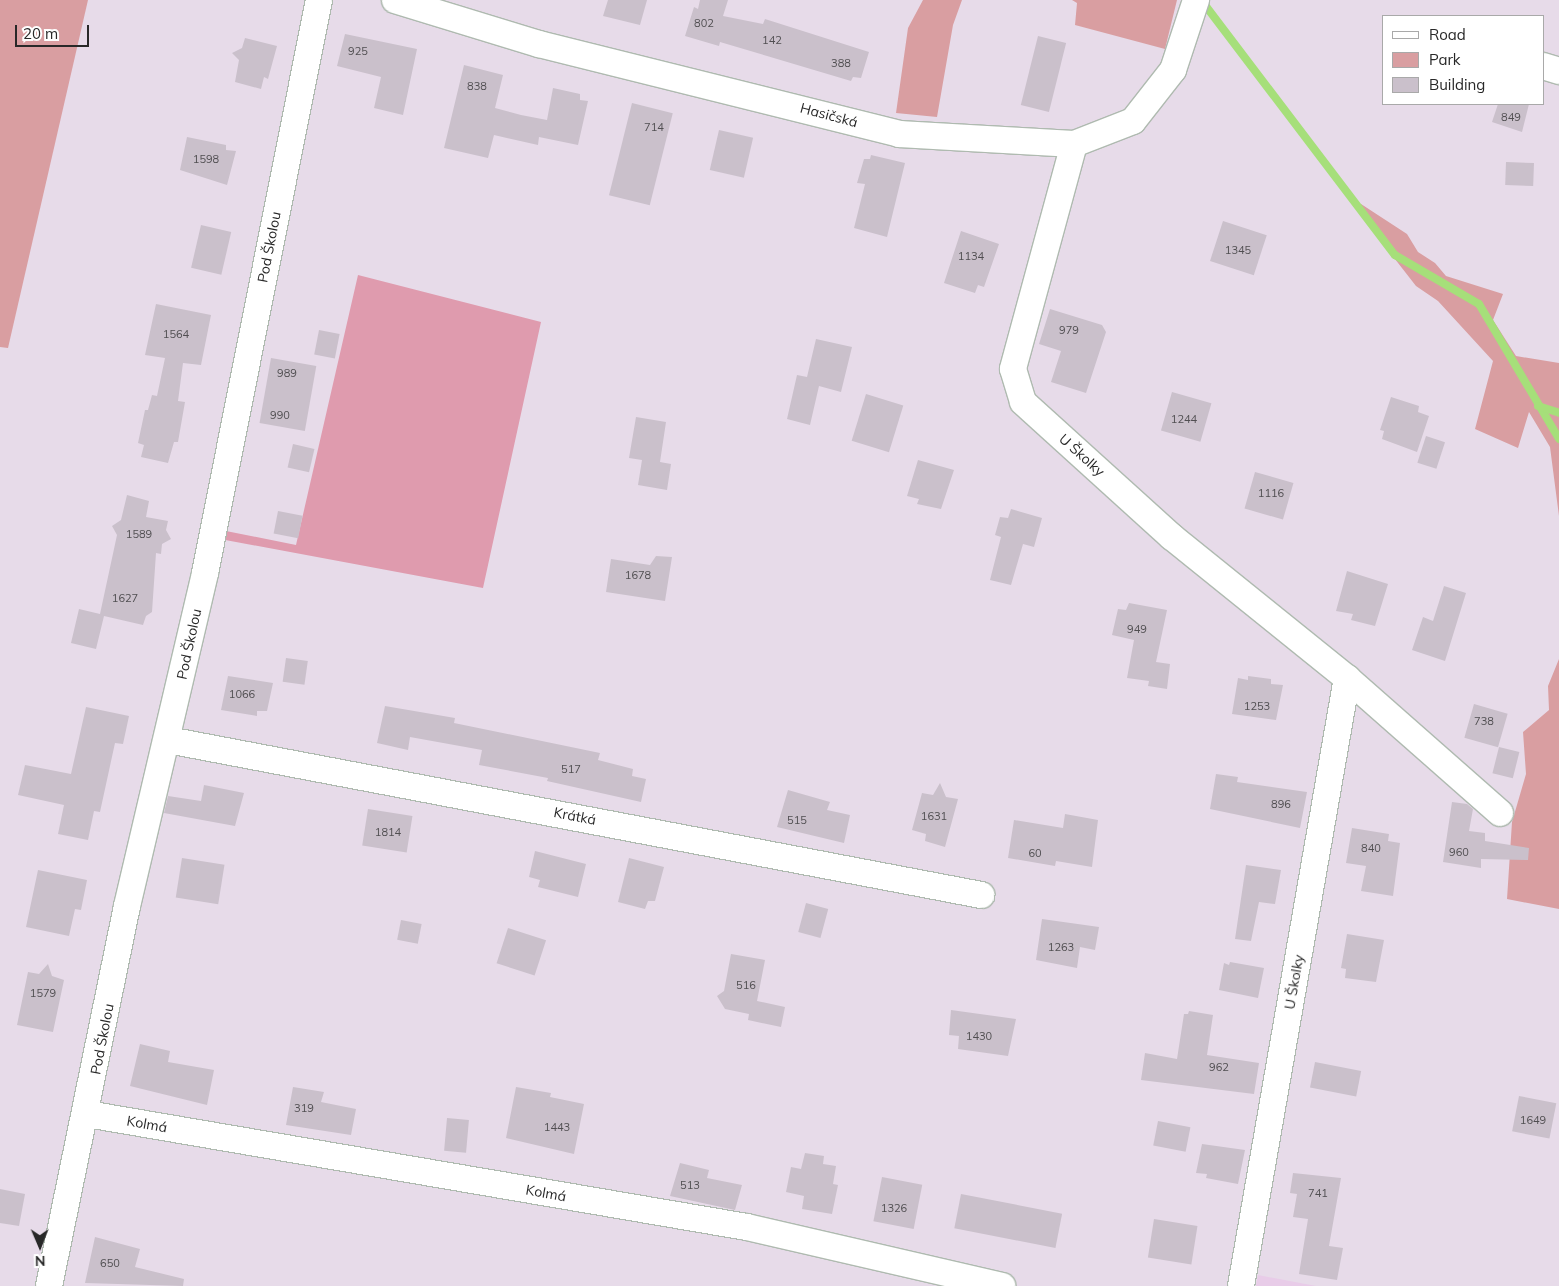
<!DOCTYPE html>
<meta charset="utf-8">
<style>
body{margin:0}
#map{position:relative;width:1559px;height:1286px;overflow:hidden;background:#e7dbe9;font-family:Mulish,sans-serif}
div>[style]{position:absolute}
[style*='--x']{left:calc(var(--x)*1px);top:calc(var(--y)*1px);width:calc(var(--w)*1px);rotate:calc(var(--a)*1deg)}
.education>*{inset:0;background:#e8cce8}
.green>*{inset:0;background:#d99ea1}
.pitch>*{inset:0;background:#df9bae}
.stream>*{height:8px;margin:-4px;padding:0 4px;transform-origin:4px;border-radius:4px;background:#a6df7a}
.building>*{inset:0;background:#cac0cb;transform-origin:0 0}
.roads{filter:drop-shadow(1px 0 #afbab0) drop-shadow(-1px 0 #afbab0) drop-shadow(0 1px #afbab0) drop-shadow(0 -1px #afbab0)}
.minor>*{height:26px;margin:-13px;padding:0 13px;transform-origin:13px;border-radius:13px;background:#fff}
span{translate:-50% -50%;white-space:nowrap;text-align:center;line-height:1.15;-webkit-text-stroke:4px #fff;paint-order:stroke}
.number-label{font-size:11px;color:#504e51}
.number-label span{-webkit-text-stroke-width:0}
.street-label{font-size:14px;color:#282828}
.legend{position:absolute;left:1382px;top:15px;width:162px;height:90px;box-sizing:border-box;background:#fff;border:1px solid #a9a9a9;margin:0;padding:6px 9px;list-style:none;font-size:15px;color:#282828}
.legend li{display:flex;align-items:center;gap:10px;height:25px}
.legend b{width:25px;border:1px solid #a9a9a9}
.north{position:absolute;left:15px;top:1221px;width:50px;height:50px;-webkit-text-stroke:4px #fff;paint-order:stroke;rotate:179deg;font-size:14px;font-weight:700;line-height:20px;text-align:center;color:#282828}
.north::after{content:'';display:block;margin:auto;width:18px;height:22px;background:#282828;clip-path:polygon(50% 0,100% 100%,50% 72%,0 100%)}
.scale{position:absolute;left:15px;top:25px;width:74px;height:22px;box-sizing:border-box;border:2px solid #282828;border-top:0;padding-left:6px;font-size:15px;line-height:18px;white-space:nowrap;color:#282828;-webkit-text-stroke:4px #fff;paint-order:stroke}
</style>
<div id="map">
<div class="education">
<i style="clip-path:polygon(1258px 1275px,1316px 1286px,1256px 1286px)"></i>
</div>
<div class="green">
<i style="clip-path:polygon(0 0,88px 0,8px 348px,0 347px)"></i>
<i style="clip-path:polygon(923px 0,962px 0,953px 25px,937px 117px,896px 113px,908px 28px)"></i>
<i style="clip-path:polygon(1072px 0,1177px 0,1165px 49px,1075px 25px,1077px 3px)"></i>
<i style="clip-path:polygon(1361px 204px,1407px 234px,1418px 252px,1435px 263px,1446px 276px,1503px 294px,1493px 320px,1516px 356px,1559px 363px,1559px 516px,1550px 447px,1529px 412px,1518px 448px,1475px 429px,1493px 361px,1438px 301px,1416px 286px,1359px 213px)"></i>
<i style="clip-path:polygon(1559px 659px,1559px 909px,1507px 899px,1512px 822px,1526px 774px,1523px 732px,1549px 710px,1548px 686px)"></i>
</div>
<div class="pitch">
<i style="clip-path:polygon(358px 275px,541px 322px,483px 588px,220px 539px,221px 530px,296px 545px)"></i>
</div>
<div class="stream">
<i style="--x:1205;--y:5;--w:314;--a:52.8"></i>
<i style="--x:1395;--y:255;--w:97;--a:30.3"></i>
<i style="--x:1479;--y:304;--w:157;--a:59.3"></i>
<i style="--x:1538;--y:406;--w:22;--a:18"></i>
</div>
<div class="building">
<i style="clip-path:polygon(608px 0,647px 0,640px 25px,603px 16px)"></i>
<i style="clip-path:polygon(700px 0,728px 0,723px 16px,763px 24px,765px 19px,869px 52px,861px 78px,853px 77px,851px 81px,720px 42px,719px 46px,685px 36px,694px 7px,698px 9px)"></i>
<i style="clip-path:polygon(345px 34px,417px 49px,403px 115px,374px 108px,381px 77px,337px 66px)"></i>
<i style="left:1038px;top:36px;width:29px;height:71px;rotate:14deg"></i>
<i style="clip-path:polygon(245px 38px,277px 46px,268px 79px,264px 77px,261px 89px,235px 82px,239px 60px,232px 53px,242px 48px)"></i>
<i style="clip-path:polygon(464px 65px,503px 75px,495px 108px,521px 115px,547px 120px,553px 88px,580px 94px,580px 100px,588px 101px,578px 145px,539px 137px,538px 145px,494px 135px,488px 158px,444px 148px)"></i>
<i style="left:632px;top:103px;width:42px;height:95px;rotate:14deg"></i>
<i style="clip-path:polygon(1498px 104px,1529px 104px,1522px 132px,1492px 122px)"></i>
<i style="left:719px;top:130px;width:35px;height:41px;rotate:13deg"></i>
<i style="clip-path:polygon(187px 137px,226px 145px,226px 150px,236px 151px,227px 185px,180px 170px)"></i>
<i style="clip-path:polygon(871px 155px,905px 163px,887px 237px,854px 228px,865px 184px,857px 183px,864px 159px,870px 159px)"></i>
<i style="left:1506px;top:162px;width:28px;height:23px;rotate:2deg"></i>
<i style="left:1223px;top:221px;width:46px;height:42px;rotate:18deg"></i>
<i style="left:201px;top:225px;width:31px;height:44px;rotate:13deg"></i>
<i style="clip-path:polygon(961px 231px,999px 244px,984px 287px,978px 285px,975px 293px,944px 283px)"></i>
<i style="clip-path:polygon(156px 304px,211px 315px,201px 365px,183px 363px,178px 401px,185px 402px,178px 442px,174px 442px,168px 463px,141px 457px,144px 445px,138px 443px,145px 410px,148px 410px,152px 395px,157px 396px,165px 358px,145px 355px)"></i>
<i style="clip-path:polygon(1050px 309px,1102px 325px,1106px 332px,1086px 393px,1051px 382px,1061px 351px,1039px 344px)"></i>
<i style="left:319px;top:330px;width:21px;height:25px;rotate:11deg"></i>
<i style="clip-path:polygon(816px 339px,852px 347px,841px 392px,819px 386px,810px 425px,787px 419px,797px 375px,807px 377px)"></i>
<i style="left:271px;top:358px;width:46px;height:66px;rotate:10deg"></i>
<i style="left:1172px;top:392px;width:41px;height:40px;rotate:16deg"></i>
<i style="left:866px;top:394px;width:39px;height:49px;rotate:17deg"></i>
<i style="clip-path:polygon(1391px 397px,1419px 406px,1418px 412px,1429px 416px,1417px 452px,1382px 439px,1384px 431px,1380px 430px)"></i>
<i style="clip-path:polygon(636px 417px,666px 422px,660px 462px,671px 464px,667px 490px,638px 485px,642px 460px,629px 458px)"></i>
<i style="left:1426px;top:436px;width:20px;height:28px;rotate:18deg"></i>
<i style="left:293px;top:444px;width:22px;height:24px;rotate:13deg"></i>
<i style="clip-path:polygon(918px 460px,954px 470px,941px 509px,917px 504px,919px 499px,907px 496px)"></i>
<i style="left:1255px;top:472px;width:40px;height:38px;rotate:16deg"></i>
<i style="clip-path:polygon(127px 495px,149px 501px,146px 517px,168px 521px,166px 530px,171px 539px,162px 544px,161px 554px,156px 553px,152px 612px,146px 616px,143px 625px,104px 616px,96px 649px,71px 643px,79px 609px,100px 614px,117px 535px,112px 526px,121px 520px)"></i>
<i style="clip-path:polygon(1011px 509px,1042px 518px,1034px 547px,1023px 544px,1011px 585px,990px 580px,1001px 537px,995px 535px,1000px 517px,1008px 518px)"></i>
<i style="left:278px;top:511px;width:25px;height:23px;rotate:11deg"></i>
<i style="clip-path:polygon(656px 556px,672px 557px,665px 601px,606px 592px,611px 559px,650px 565px)"></i>
<i style="clip-path:polygon(1347px 571px,1388px 584px,1375px 626px,1351px 620px,1353px 614px,1336px 611px)"></i>
<i style="clip-path:polygon(1444px 586px,1466px 593px,1445px 661px,1412px 650px,1423px 617px,1433px 621px)"></i>
<i style="clip-path:polygon(1129px 603px,1167px 610px,1156px 662px,1170px 664px,1167px 689px,1148px 686px,1149px 681px,1127px 678px,1134px 640px,1112px 635px,1118px 609px,1126px 610px)"></i>
<i style="left:286px;top:658px;width:22px;height:24px;rotate:8deg"></i>
<i style="clip-path:polygon(228px 676px,273px 683px,267px 711px,257px 711px,257px 716px,221px 710px)"></i>
<i style="clip-path:polygon(1248px 676px,1271px 679px,1271px 684px,1283px 685px,1276px 720px,1232px 714px,1238px 678px,1248px 680px)"></i>
<i style="left:1474px;top:704px;width:35px;height:35px;rotate:16deg"></i>
<i style="clip-path:polygon(385px 706px,455px 718px,454px 723px,600px 753px,598px 760px,633px 769px,632px 776px,646px 779px,641px 802px,547px 781px,548px 778px,479px 765px,482px 750px,410px 737px,408px 750px,377px 743px)"></i>
<i style="clip-path:polygon(86px 707px,129px 716px,123px 744px,115px 743px,100px 812px,94px 811px,88px 840px,58px 834px,64px 805px,18px 795px,25px 765px,71px 774px)"></i>
<i style="left:1499px;top:747px;width:21px;height:27px;rotate:14deg"></i>
<i style="clip-path:polygon(1216px 774px,1238px 777px,1237px 782px,1307px 792px,1300px 828px,1210px 809px)"></i>
<i style="clip-path:polygon(940px 783px,946px 797px,958px 799px,945px 847px,925px 841px,926px 834px,912px 830px,922px 793px,933px 795px)"></i>
<i style="clip-path:polygon(204px 785px,244px 793px,235px 826px,164px 813px,168px 796px,201px 801px)"></i>
<i style="clip-path:polygon(788px 790px,830px 802px,827px 810px,850px 815px,844px 843px,777px 827px)"></i>
<i style="clip-path:polygon(1452px 802px,1467px 804px,1473px 809px,1469px 831px,1485px 833px,1485px 841px,1529px 848px,1528px 860px,1481px 859px,1481px 868px,1443px 862px)"></i>
<i style="left:368px;top:809px;width:45px;height:37px;rotate:9deg"></i>
<i style="clip-path:polygon(1065px 814px,1098px 820px,1092px 867px,1056px 861px,1055px 866px,1008px 858px,1014px 820px,1063px 828px)"></i>
<i style="clip-path:polygon(1352px 828px,1389px 834px,1388px 841px,1400px 843px,1393px 896px,1361px 891px,1366px 866px,1346px 863px)"></i>
<i style="clip-path:polygon(535px 851px,586px 864px,578px 897px,538px 887px,540px 880px,529px 877px)"></i>
<i style="left:182px;top:858px;width:43px;height:40px;rotate:9deg"></i>
<i style="clip-path:polygon(629px 858px,664px 867px,655px 901px,648px 901px,645px 909px,618px 902px)"></i>
<i style="clip-path:polygon(1246px 865px,1281px 870px,1275px 904px,1259px 902px,1251px 941px,1235px 939px)"></i>
<i style="clip-path:polygon(38px 870px,87px 880px,81px 910px,75px 909px,69px 936px,26px 927px)"></i>
<i style="left:806px;top:903px;width:23px;height:30px;rotate:15deg"></i>
<i style="clip-path:polygon(1042px 919px,1099px 927px,1095px 950px,1080px 947px,1077px 968px,1036px 960px)"></i>
<i style="left:401px;top:920px;width:21px;height:20px;rotate:11deg"></i>
<i style="left:508px;top:928px;width:40px;height:37px;rotate:18deg"></i>
<i style="clip-path:polygon(1347px 934px,1384px 940px,1376px 982px,1345px 978px,1346px 969px,1341px 968px)"></i>
<i style="clip-path:polygon(731px 954px,765px 960px,757px 1001px,785px 1007px,781px 1027px,748px 1020px,749px 1014px,725px 1009px,717px 996px,724px 991px)"></i>
<i style="clip-path:polygon(1230px 962px,1264px 968px,1258px 998px,1219px 990px,1224px 963px,1229px 965px)"></i>
<i style="clip-path:polygon(48px 964px,52px 976px,64px 980px,53px 1032px,17px 1025px,28px 972px,39px 974px)"></i>
<i style="clip-path:polygon(951px 1010px,1016px 1019px,1008px 1056px,958px 1049px,959px 1036px,949px 1035px)"></i>
<i style="clip-path:polygon(1189px 1011px,1213px 1015px,1207px 1055px,1259px 1063px,1254px 1094px,1141px 1080px,1145px 1053px,1177px 1059px,1184px 1014px,1188px 1014px)"></i>
<i style="clip-path:polygon(140px 1044px,170px 1051px,168px 1062px,214px 1070px,207px 1105px,130px 1086px)"></i>
<i style="left:1315px;top:1062px;width:47px;height:26px;rotate:11deg"></i>
<i style="clip-path:polygon(293px 1087px,324px 1092px,321px 1102px,356px 1109px,351px 1135px,286px 1125px)"></i>
<i style="clip-path:polygon(516px 1087px,551px 1093px,550px 1097px,584px 1104px,574px 1154px,506px 1138px)"></i>
<i style="left:1519px;top:1096px;width:38px;height:36px;rotate:11deg"></i>
<i style="left:447px;top:1118px;width:22px;height:33px;rotate:5deg"></i>
<i style="left:1158px;top:1121px;width:33px;height:25px;rotate:11deg"></i>
<i style="clip-path:polygon(1202px 1144px,1245px 1150px,1238px 1184px,1206px 1178px,1207px 1174px,1196px 1173px)"></i>
<i style="clip-path:polygon(805px 1153px,824px 1156px,823px 1164px,836px 1166px,833px 1184px,838px 1185px,832px 1214px,802px 1209px,804px 1196px,786px 1192px,791px 1167px,801px 1169px)"></i>
<i style="clip-path:polygon(680px 1163px,709px 1170px,707px 1178px,742px 1185px,735px 1210px,670px 1196px)"></i>
<i style="clip-path:polygon(1293px 1173px,1341px 1178px,1329px 1246px,1343px 1248px,1337px 1280px,1299px 1274px,1308px 1219px,1293px 1217px,1297px 1194px,1290px 1193px)"></i>
<i style="left:882px;top:1177px;width:41px;height:45px;rotate:11deg"></i>
<i style="clip-path:polygon(0 1189px,25px 1194px,19px 1226px,0 1223px)"></i>
<i style="left:961px;top:1194px;width:103px;height:35px;rotate:11deg"></i>
<i style="left:1154px;top:1219px;width:44px;height:39px;rotate:9deg"></i>
<i style="clip-path:polygon(95px 1237px,140px 1249px,135px 1267px,184px 1279px,183px 1286px,85px 1283px)"></i>
</div>
<div class="roads">
<div class="minor">
<i style="--x:395;--y:0;--w:151;--a:17"></i>
<i style="--x:539;--y:44;--w:371;--a:14"></i>
<i style="--x:899;--y:134;--w:175;--a:3.3"></i>
<i style="--x:1074;--y:144;--w:63;--a:-21.3"></i>
<i style="--x:1133;--y:121;--w:65;--a:-51.9"></i>
<i style="--x:1173;--y:70;--w:74;--a:-71.8"></i>
<i style="--x:1543;--y:66;--w:17;--a:17"></i>
<i style="--x:1074;--y:144;--w:233;--a:105.2"></i>
<i style="--x:1013;--y:369;--w:34;--a:73"></i>
<i style="--x:1023;--y:402;--w:201;--a:42.2"></i>
<i style="--x:1172;--y:537;--w:225;--a:38.9"></i>
<i style="--x:1347;--y:678;--w:617;--a:99.89"></i>
<i style="--x:1347;--y:678;--w:204;--a:41.4"></i>
<i style="--x:168;--y:740;--w:828;--a:10.79"></i>
<i style="--x:87;--y:1114;--w:670;--a:9.72"></i>
<i style="--x:747;--y:1227;--w:262;--a:13"></i>
<i style="--x:49;--y:1286;--w:388;--a:-78.4"></i>
<i style="--x:127;--y:906;--w:342;--a:-76.8"></i>
<i style="--x:205;--y:573;--w:584;--a:-78.75"></i>
</div>
</div>
<div class="number-label">
<span style="left:704px;top:23px">802</span>
<span style="left:772px;top:40px">142</span>
<span style="left:358px;top:51px">925</span>
<span style="left:841px;top:63px">388</span>
<span style="left:477px;top:86px">838</span>
<span style="left:1511px;top:117px">849</span>
<span style="left:654px;top:127px">714</span>
<span style="left:206px;top:159px">1598</span>
<span style="left:1238px;top:250px">1345</span>
<span style="left:971px;top:256px">1134</span>
<span style="left:1069px;top:330px">979</span>
<span style="left:176px;top:334px">1564</span>
<span style="left:287px;top:373px">989</span>
<span style="left:280px;top:415px">990</span>
<span style="left:1184px;top:419px">1244</span>
<span style="left:1271px;top:493px">1116</span>
<span style="left:139px;top:534px">1589</span>
<span style="left:638px;top:575px">1678</span>
<span style="left:125px;top:598px">1627</span>
<span style="left:1137px;top:629px">949</span>
<span style="left:242px;top:694px">1066</span>
<span style="left:1257px;top:706px">1253</span>
<span style="left:1484px;top:721px">738</span>
<span style="left:571px;top:769px">517</span>
<span style="left:1281px;top:804px">896</span>
<span style="left:934px;top:816px">1631</span>
<span style="left:797px;top:820px">515</span>
<span style="left:388px;top:832px">1814</span>
<span style="left:1371px;top:848px">840</span>
<span style="left:1459px;top:852px">960</span>
<span style="left:1035px;top:853px">60</span>
<span style="left:1061px;top:947px">1263</span>
<span style="left:746px;top:985px">516</span>
<span style="left:43px;top:993px">1579</span>
<span style="left:979px;top:1036px">1430</span>
<span style="left:1219px;top:1067px">962</span>
<span style="left:304px;top:1108px">319</span>
<span style="left:1533px;top:1120px">1649</span>
<span style="left:557px;top:1127px">1443</span>
<span style="left:690px;top:1185px">513</span>
<span style="left:1318px;top:1193px">741</span>
<span style="left:894px;top:1208px">1326</span>
<span style="left:110px;top:1263px">650</span>
</div>
<div class="street-label">
<span style="left:829px;top:115px;rotate:15deg">Hasičská</span>
<span style="left:269px;top:247px;rotate:-79deg">Pod Školou</span>
<span style="left:1082px;top:455px;rotate:42deg">U Školky</span>
<span style="left:189px;top:644px;rotate:-78deg">Pod Školou</span>
<span style="left:575px;top:816px;rotate:11deg">Krátká</span>
<span style="left:1294px;top:982px;rotate:-80deg">U Školky</span>
<span style="left:102px;top:1039px;rotate:-79deg">Pod Školou</span>
<span style="left:147px;top:1124px;rotate:10deg">Kolmá</span>
<span style="left:546px;top:1193px;rotate:10deg">Kolmá</span>
</div>
<ul class="legend">
<li><b style="height:6px;background:#fff"></b>Road</li>
<li><b style="height:14px;background:#d99ea1"></b>Park</li>
<li><b style="height:14px;background:#cac0cb"></b>Building</li>
</ul>
<div class="north">N</div>
<div class="scale">20 m</div>
</div>
